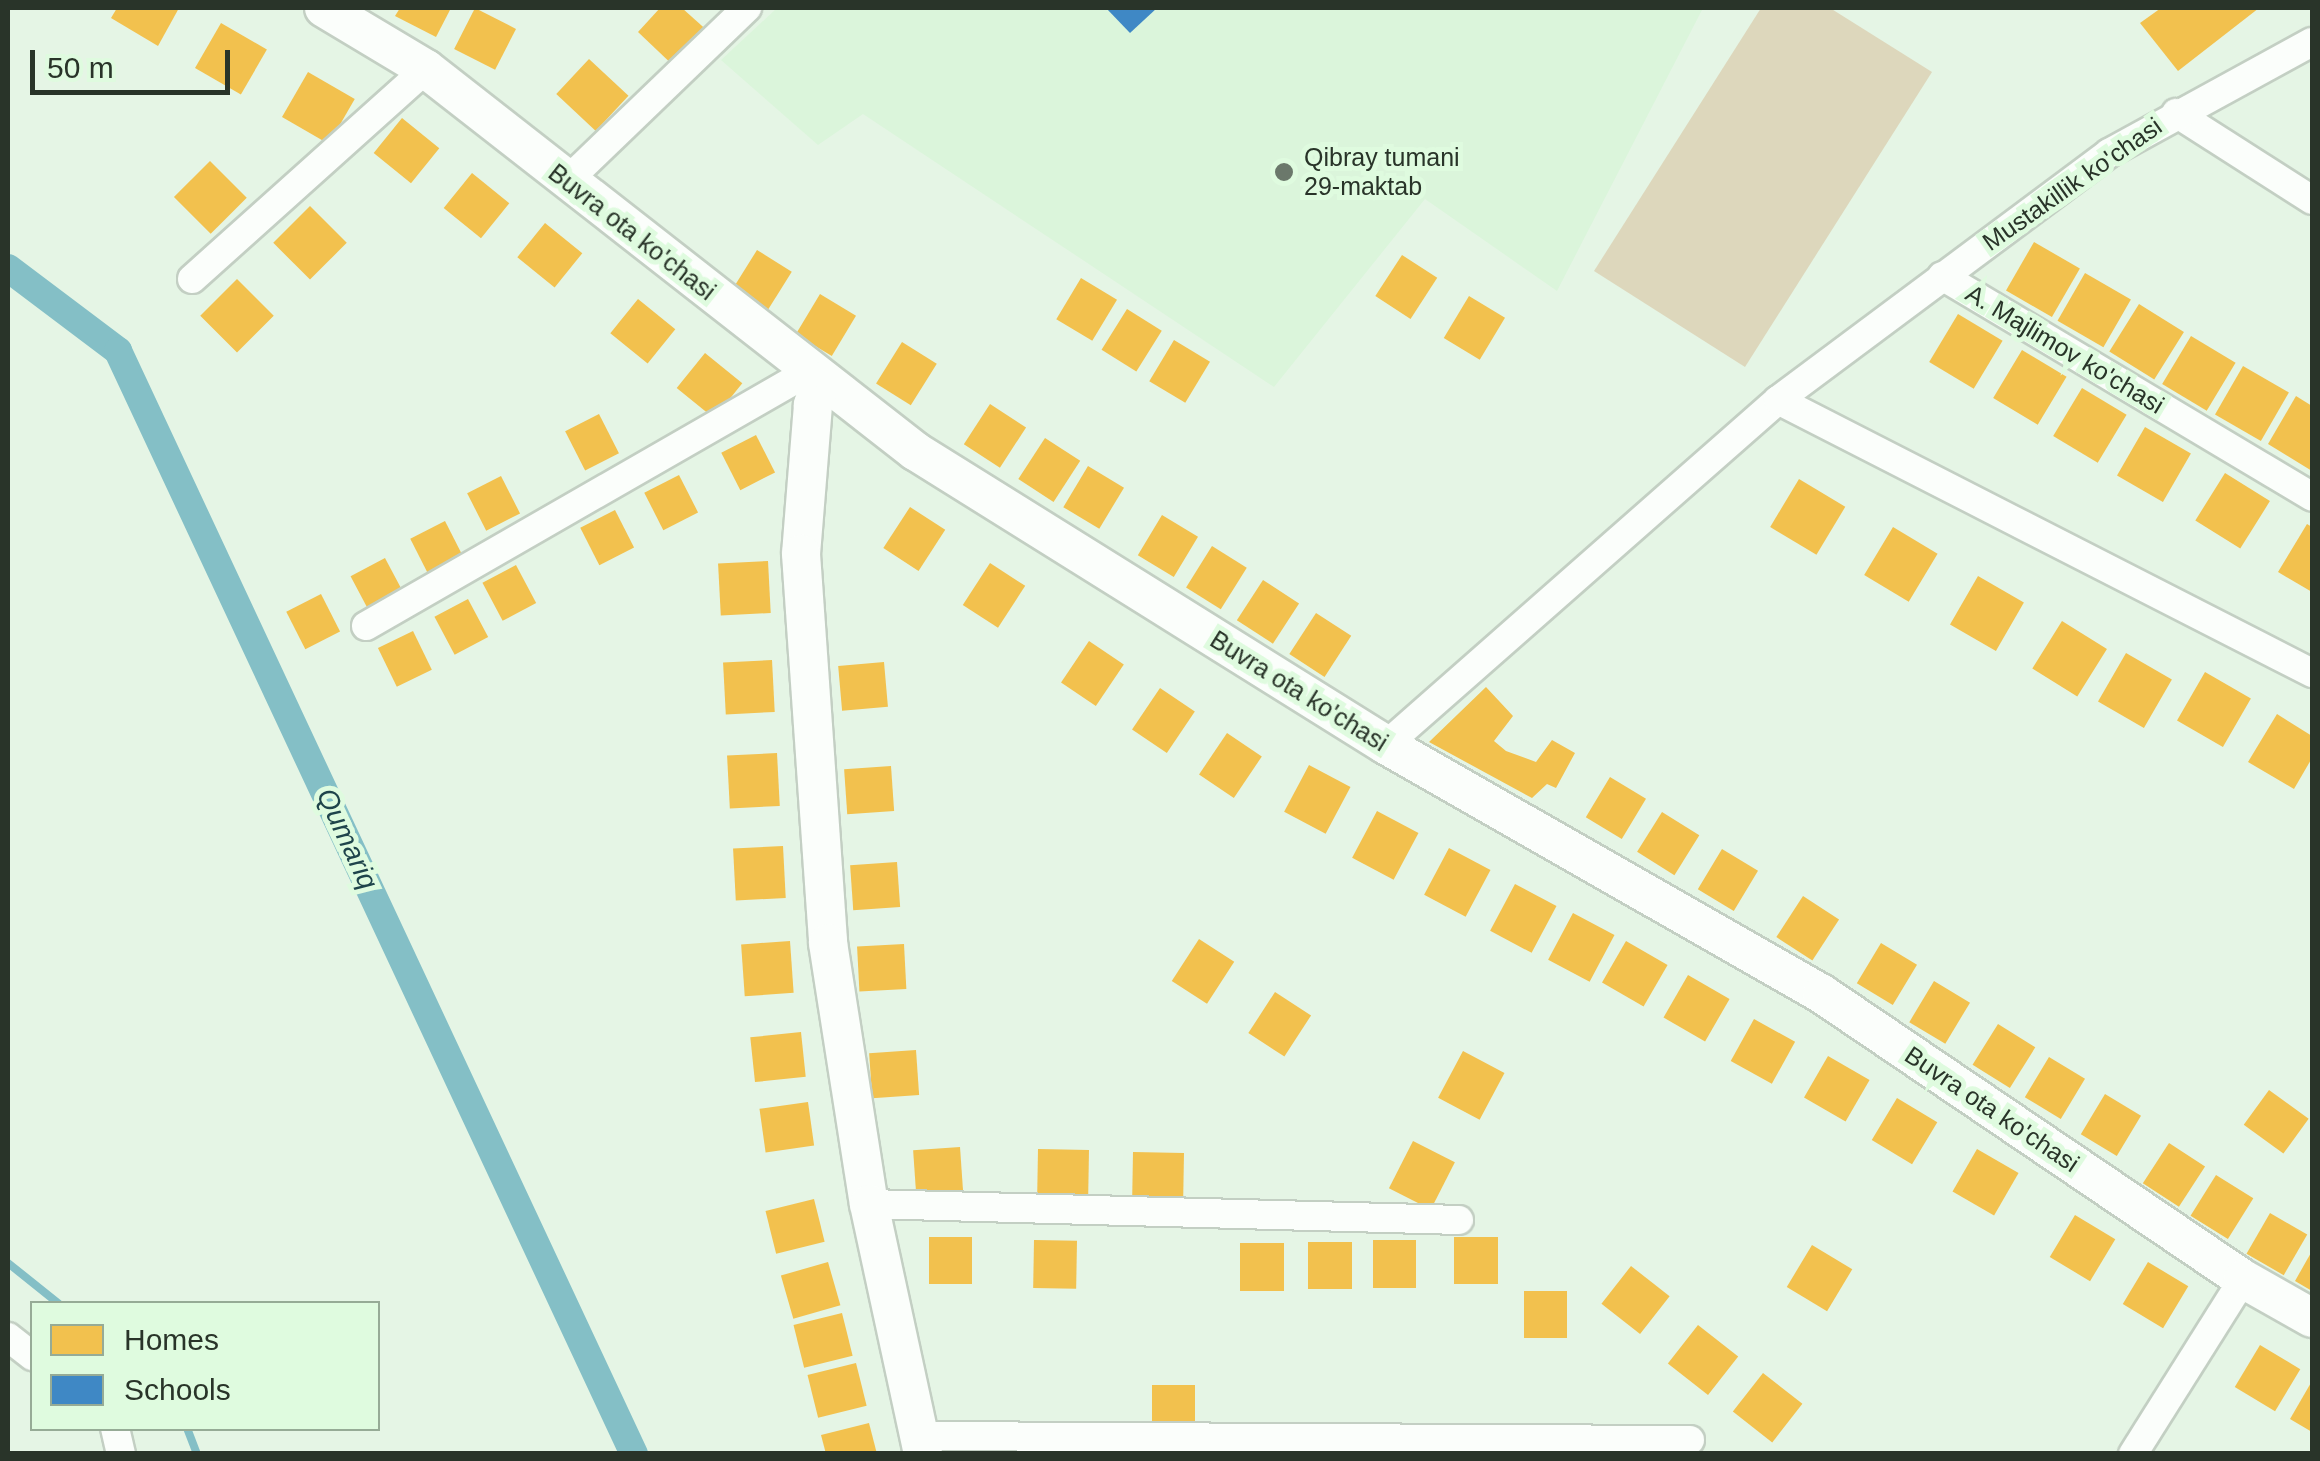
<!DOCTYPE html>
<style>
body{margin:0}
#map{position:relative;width:2320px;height:1461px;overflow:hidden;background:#e5f5e5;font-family:Arial,sans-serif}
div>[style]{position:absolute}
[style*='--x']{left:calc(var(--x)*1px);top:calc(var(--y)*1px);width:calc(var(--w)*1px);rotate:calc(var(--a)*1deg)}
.built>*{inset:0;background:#dbf5db}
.green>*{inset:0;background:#ddd7bc}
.homes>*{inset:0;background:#f2c14e;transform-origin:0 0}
.schools>*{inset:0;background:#3f88c5}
.stream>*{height:8px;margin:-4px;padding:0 4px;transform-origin:4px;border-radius:4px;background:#84bfc6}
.canal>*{height:28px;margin:-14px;padding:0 14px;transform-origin:14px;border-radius:14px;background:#84bfc6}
.roads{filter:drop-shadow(2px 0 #c3cfc3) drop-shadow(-2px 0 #c3cfc3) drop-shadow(0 2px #c3cfc3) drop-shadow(0 -2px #c3cfc3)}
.minor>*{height:28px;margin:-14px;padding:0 14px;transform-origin:14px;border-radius:14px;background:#fbfefb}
.secondary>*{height:38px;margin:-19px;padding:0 19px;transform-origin:19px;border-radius:19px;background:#fbfefb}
.dots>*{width:28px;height:28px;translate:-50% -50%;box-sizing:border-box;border:5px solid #dffbdf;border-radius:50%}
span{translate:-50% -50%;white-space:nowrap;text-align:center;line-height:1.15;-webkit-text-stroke:10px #dffbdf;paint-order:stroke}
.poi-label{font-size:25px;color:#293429}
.left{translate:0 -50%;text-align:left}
.street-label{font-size:25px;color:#293429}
.water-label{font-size:28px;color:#1f444b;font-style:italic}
.frame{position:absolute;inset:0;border:10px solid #293429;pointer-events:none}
.legend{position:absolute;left:30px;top:1301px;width:350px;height:130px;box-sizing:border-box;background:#dffbdf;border:2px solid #96ab96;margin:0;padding:12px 18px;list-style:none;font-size:30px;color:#293429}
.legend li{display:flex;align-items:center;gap:20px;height:50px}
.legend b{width:50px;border:2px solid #96ab96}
.scale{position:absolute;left:30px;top:50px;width:200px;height:45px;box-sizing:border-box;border:5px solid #293429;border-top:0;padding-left:12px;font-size:30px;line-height:35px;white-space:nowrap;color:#293429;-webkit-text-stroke:8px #dffbdf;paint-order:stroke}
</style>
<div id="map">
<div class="built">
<i style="clip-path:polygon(777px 8px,1703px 8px,1557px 291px,1425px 199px,1274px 387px,863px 114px,818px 145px,721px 60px)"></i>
</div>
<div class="green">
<i style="clip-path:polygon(1761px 8px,1830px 8px,1932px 72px,1745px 367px,1594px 271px)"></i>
</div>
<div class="homes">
<i style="clip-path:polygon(117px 8px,179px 8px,158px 46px,111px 18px)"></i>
<i style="clip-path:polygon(400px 8px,451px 8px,436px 37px,395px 16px)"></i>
<i style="left:475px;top:8px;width:46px;height:46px;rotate:27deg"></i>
<i style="clip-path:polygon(660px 8px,682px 8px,711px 34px,678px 70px,638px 32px)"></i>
<i style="clip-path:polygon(2161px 8px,2259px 8px,2178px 71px,2140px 23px)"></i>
<i style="left:221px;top:23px;width:53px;height:52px;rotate:30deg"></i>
<i style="left:589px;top:59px;width:54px;height:48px;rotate:43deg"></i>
<i style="left:308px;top:72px;width:54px;height:52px;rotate:30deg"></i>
<i style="left:402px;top:118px;width:48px;height:45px;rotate:39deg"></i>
<i style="left:210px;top:161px;width:52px;height:51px;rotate:45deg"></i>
<i style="left:472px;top:173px;width:48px;height:45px;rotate:39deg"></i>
<i style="left:310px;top:206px;width:52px;height:52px;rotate:45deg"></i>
<i style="left:545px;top:223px;width:48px;height:44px;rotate:39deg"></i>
<i style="left:2034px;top:242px;width:53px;height:56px;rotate:30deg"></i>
<i style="left:757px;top:250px;width:41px;height:49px;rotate:32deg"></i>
<i style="left:1402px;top:255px;width:42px;height:49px;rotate:33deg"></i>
<i style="left:2085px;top:273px;width:53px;height:55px;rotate:30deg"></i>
<i style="left:1081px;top:278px;width:42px;height:48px;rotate:31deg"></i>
<i style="left:237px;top:279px;width:52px;height:52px;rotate:45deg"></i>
<i style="left:820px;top:294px;width:42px;height:47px;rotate:31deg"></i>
<i style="left:1469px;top:296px;width:42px;height:49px;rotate:31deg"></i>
<i style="left:638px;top:299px;width:48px;height:44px;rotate:39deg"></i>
<i style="left:2139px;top:304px;width:53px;height:56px;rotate:32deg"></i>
<i style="left:1127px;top:309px;width:41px;height:48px;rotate:32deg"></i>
<i style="left:1958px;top:314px;width:52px;height:56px;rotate:31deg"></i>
<i style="left:2191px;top:336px;width:52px;height:56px;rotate:31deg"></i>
<i style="left:1174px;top:340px;width:42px;height:48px;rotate:31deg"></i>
<i style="left:902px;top:342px;width:41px;height:49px;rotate:32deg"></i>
<i style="left:2022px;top:350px;width:52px;height:56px;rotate:31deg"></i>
<i style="left:705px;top:353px;width:48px;height:45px;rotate:39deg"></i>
<i style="left:2243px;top:366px;width:53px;height:56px;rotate:30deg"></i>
<i style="left:2082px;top:388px;width:52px;height:56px;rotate:31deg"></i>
<i style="clip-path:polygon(2296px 396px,2312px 406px,2312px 471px,2268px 444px)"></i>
<i style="left:990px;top:404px;width:43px;height:48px;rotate:33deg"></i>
<i style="left:599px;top:414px;width:44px;height:38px;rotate:63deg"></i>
<i style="left:2145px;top:427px;width:53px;height:56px;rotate:30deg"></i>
<i style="left:756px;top:435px;width:42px;height:39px;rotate:63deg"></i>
<i style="left:1045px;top:438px;width:42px;height:49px;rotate:33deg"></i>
<i style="left:1088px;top:466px;width:42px;height:48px;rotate:31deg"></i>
<i style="left:2225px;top:473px;width:53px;height:56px;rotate:32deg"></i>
<i style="left:679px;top:475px;width:42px;height:39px;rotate:63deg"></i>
<i style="left:501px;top:476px;width:42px;height:38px;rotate:63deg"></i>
<i style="left:1799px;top:479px;width:54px;height:56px;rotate:31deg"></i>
<i style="left:910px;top:507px;width:42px;height:49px;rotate:33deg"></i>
<i style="left:615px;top:510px;width:42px;height:39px;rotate:63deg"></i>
<i style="left:1162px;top:515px;width:42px;height:47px;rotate:31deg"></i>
<i style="left:445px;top:521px;width:42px;height:39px;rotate:63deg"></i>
<i style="clip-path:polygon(2307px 524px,2312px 527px,2312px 592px,2278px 572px)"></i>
<i style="left:1893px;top:527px;width:52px;height:56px;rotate:31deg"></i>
<i style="left:1212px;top:546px;width:41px;height:49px;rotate:32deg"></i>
<i style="left:385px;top:558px;width:43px;height:39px;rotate:62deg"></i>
<i style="left:768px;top:561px;width:52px;height:50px;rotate:87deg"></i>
<i style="left:990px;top:563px;width:42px;height:50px;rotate:33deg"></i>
<i style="left:516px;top:565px;width:43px;height:38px;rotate:62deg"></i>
<i style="left:1978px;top:576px;width:53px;height:56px;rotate:30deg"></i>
<i style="left:1263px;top:580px;width:43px;height:48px;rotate:33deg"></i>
<i style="left:321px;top:594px;width:42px;height:39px;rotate:63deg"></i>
<i style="left:468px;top:599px;width:43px;height:38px;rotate:62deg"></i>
<i style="left:1316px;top:613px;width:42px;height:49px;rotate:33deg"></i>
<i style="left:2062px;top:621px;width:53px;height:56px;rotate:32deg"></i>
<i style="left:413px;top:631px;width:43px;height:39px;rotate:64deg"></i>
<i style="left:1089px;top:641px;width:42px;height:50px;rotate:34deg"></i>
<i style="left:2126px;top:653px;width:53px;height:56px;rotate:30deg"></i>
<i style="left:772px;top:660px;width:52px;height:49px;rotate:87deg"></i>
<i style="left:884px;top:662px;width:45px;height:46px;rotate:85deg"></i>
<i style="left:2205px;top:672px;width:53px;height:56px;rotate:30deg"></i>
<i style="clip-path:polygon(1486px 687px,1513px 716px,1494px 741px,1506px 751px,1536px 762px,1552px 740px,1575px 753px,1556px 788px,1547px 784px,1532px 798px,1429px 742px)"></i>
<i style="left:1160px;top:688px;width:42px;height:50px;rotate:34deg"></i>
<i style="clip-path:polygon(2277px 714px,2312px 736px,2312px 758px,2294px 789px,2248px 762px)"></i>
<i style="left:1227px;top:733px;width:42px;height:50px;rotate:34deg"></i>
<i style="left:777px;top:753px;width:53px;height:50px;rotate:87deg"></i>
<i style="left:1309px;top:765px;width:47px;height:53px;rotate:28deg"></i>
<i style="left:891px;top:766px;width:45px;height:47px;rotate:86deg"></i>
<i style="left:1610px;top:777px;width:42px;height:47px;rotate:31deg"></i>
<i style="left:1377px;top:811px;width:47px;height:53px;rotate:28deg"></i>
<i style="left:1662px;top:812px;width:44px;height:47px;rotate:32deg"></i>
<i style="left:783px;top:846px;width:52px;height:50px;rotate:87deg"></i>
<i style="left:1449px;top:848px;width:47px;height:53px;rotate:28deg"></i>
<i style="left:1722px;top:849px;width:42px;height:47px;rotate:31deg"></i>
<i style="left:897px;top:862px;width:45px;height:47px;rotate:86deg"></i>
<i style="left:1515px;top:884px;width:47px;height:53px;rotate:28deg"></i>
<i style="left:1803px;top:896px;width:43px;height:49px;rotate:33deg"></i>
<i style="left:1573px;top:913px;width:47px;height:53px;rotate:28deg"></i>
<i style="left:1199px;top:939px;width:42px;height:50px;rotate:33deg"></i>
<i style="left:790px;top:941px;width:52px;height:49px;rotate:86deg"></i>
<i style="left:1626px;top:941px;width:48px;height:48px;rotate:30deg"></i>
<i style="left:1881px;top:943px;width:42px;height:47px;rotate:31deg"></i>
<i style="left:904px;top:944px;width:45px;height:47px;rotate:87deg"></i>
<i style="left:1688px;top:975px;width:48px;height:49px;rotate:30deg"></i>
<i style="left:1934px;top:981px;width:42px;height:48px;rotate:31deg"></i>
<i style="left:1275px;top:992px;width:43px;height:49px;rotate:33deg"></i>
<i style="left:1754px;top:1019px;width:47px;height:48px;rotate:29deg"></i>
<i style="left:1998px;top:1024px;width:44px;height:48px;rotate:32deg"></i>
<i style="left:801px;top:1032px;width:45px;height:51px;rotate:84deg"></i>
<i style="left:916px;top:1050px;width:45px;height:47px;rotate:86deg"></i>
<i style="left:1463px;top:1051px;width:47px;height:53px;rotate:28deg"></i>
<i style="left:1828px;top:1056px;width:48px;height:48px;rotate:30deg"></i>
<i style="left:2049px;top:1057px;width:42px;height:47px;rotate:31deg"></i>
<i style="left:2269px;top:1090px;width:49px;height:43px;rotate:36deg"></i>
<i style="left:2105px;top:1094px;width:42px;height:47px;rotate:31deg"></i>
<i style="left:1897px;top:1098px;width:47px;height:49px;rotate:31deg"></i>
<i style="left:808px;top:1102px;width:44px;height:49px;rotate:82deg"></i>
<i style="left:1413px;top:1141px;width:47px;height:53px;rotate:27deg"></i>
<i style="left:2169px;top:1143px;width:43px;height:48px;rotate:33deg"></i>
<i style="left:960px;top:1147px;width:45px;height:47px;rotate:86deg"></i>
<i style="left:1038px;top:1149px;width:51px;height:46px;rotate:1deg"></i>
<i style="left:1977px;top:1149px;width:48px;height:49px;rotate:30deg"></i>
<i style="left:1133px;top:1152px;width:51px;height:46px;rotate:1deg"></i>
<i style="left:2216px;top:1175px;width:44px;height:48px;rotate:32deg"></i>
<i style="left:814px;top:1199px;width:44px;height:50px;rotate:76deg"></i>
<i style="left:2270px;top:1213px;width:43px;height:47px;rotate:30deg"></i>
<i style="left:2075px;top:1215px;width:47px;height:49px;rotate:31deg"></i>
<i style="left:929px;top:1237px;width:43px;height:47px"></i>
<i style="left:1454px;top:1237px;width:44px;height:47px"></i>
<i style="left:1034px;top:1240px;width:43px;height:48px;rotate:1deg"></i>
<i style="left:1373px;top:1240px;width:43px;height:48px"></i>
<i style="left:1308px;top:1242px;width:44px;height:47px"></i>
<i style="left:1284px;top:1243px;width:48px;height:44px;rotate:90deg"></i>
<i style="left:1812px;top:1245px;width:47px;height:49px;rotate:31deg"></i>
<i style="clip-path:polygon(2312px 1251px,2312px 1291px,2295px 1281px)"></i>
<i style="left:828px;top:1262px;width:45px;height:49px;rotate:74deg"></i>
<i style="left:2148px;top:1262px;width:47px;height:49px;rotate:31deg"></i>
<i style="left:1631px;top:1266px;width:49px;height:48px;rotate:38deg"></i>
<i style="left:1524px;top:1291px;width:43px;height:47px"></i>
<i style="left:842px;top:1313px;width:44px;height:50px;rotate:76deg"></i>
<i style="left:1698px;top:1325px;width:51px;height:49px;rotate:38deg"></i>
<i style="left:2260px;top:1345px;width:47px;height:49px;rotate:31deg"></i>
<i style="left:856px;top:1363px;width:44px;height:50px;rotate:76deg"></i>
<i style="left:1763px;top:1373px;width:50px;height:49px;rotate:38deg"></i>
<i style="clip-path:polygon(2312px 1381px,2312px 1432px,2290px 1419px)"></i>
<i style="left:1152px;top:1385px;width:43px;height:48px"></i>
<i style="clip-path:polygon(869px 1423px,877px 1454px,826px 1454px,821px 1435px)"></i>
</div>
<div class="schools">
<i style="clip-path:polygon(1106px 8px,1157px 8px,1130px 33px)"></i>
</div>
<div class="stream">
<i style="--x:8;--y:1263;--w:65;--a:38.8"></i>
<i style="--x:187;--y:1428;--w:28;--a:69"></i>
</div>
<div class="canal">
<i style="--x:8;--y:268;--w:138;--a:37"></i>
<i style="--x:118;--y:351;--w:1218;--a:64.93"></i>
</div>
<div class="roads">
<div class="minor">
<i style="--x:2176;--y:113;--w:161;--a:32.6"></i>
<i style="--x:567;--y:181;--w:250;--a:-43.9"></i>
<i style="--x:1942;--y:276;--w:431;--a:30.8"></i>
<i style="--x:192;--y:279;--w:314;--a:-41.9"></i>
<i style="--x:1778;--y:400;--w:600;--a:27.08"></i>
<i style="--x:366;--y:626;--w:512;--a:-29.87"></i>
<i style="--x:1386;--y:745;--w:522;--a:-41.35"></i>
<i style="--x:1778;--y:400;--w:413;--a:-36.7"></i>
<i style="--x:2109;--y:153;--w:231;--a:-28.7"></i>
<i style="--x:869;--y:1204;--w:590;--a:1.55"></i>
<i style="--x:8;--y:1337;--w:31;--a:38"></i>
<i style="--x:115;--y:1428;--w:27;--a:77"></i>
<i style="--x:921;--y:1436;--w:769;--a:0.3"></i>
<i style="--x:2133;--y:1454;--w:207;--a:-57.8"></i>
</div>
<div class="secondary">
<i style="--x:324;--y:8;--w:119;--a:30.9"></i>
<i style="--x:426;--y:69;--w:621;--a:38"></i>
<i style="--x:915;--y:451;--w:555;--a:31.97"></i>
<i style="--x:1386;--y:745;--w:502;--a:29.73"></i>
<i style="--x:1822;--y:994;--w:508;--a:34.1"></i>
<i style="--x:2243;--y:1279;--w:79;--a:29.5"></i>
<i style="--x:822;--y:381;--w:26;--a:111"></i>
<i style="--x:813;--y:405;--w:149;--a:94.6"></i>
<i style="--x:801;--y:554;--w:390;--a:86"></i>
<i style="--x:828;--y:943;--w:264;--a:81.1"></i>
<i style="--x:869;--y:1204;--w:256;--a:77.8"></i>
</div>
</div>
<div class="dots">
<i style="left:1284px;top:172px;background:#6b786b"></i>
</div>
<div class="poi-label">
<span class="left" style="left:1304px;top:172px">Qibray tumani<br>29-maktab</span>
</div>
<div class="street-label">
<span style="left:2072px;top:184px;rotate:-35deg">Mustakillik ko'chasi</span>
<span style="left:632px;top:232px;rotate:38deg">Buvra ota ko'chasi</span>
<span style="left:2065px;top:349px;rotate:31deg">A. Majlimov ko'chasi</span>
<span style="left:1299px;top:691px;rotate:32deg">Buvra ota ko'chasi</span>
<span style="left:1992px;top:1109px;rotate:34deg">Buvra ota ko'chasi</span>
</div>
<div class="water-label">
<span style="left:347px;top:839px;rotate:65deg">Qumariq</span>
</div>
<div class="frame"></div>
<ul class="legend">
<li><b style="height:28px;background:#f2c14e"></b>Homes</li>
<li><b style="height:28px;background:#3f88c5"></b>Schools</li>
</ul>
<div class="scale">50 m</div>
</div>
